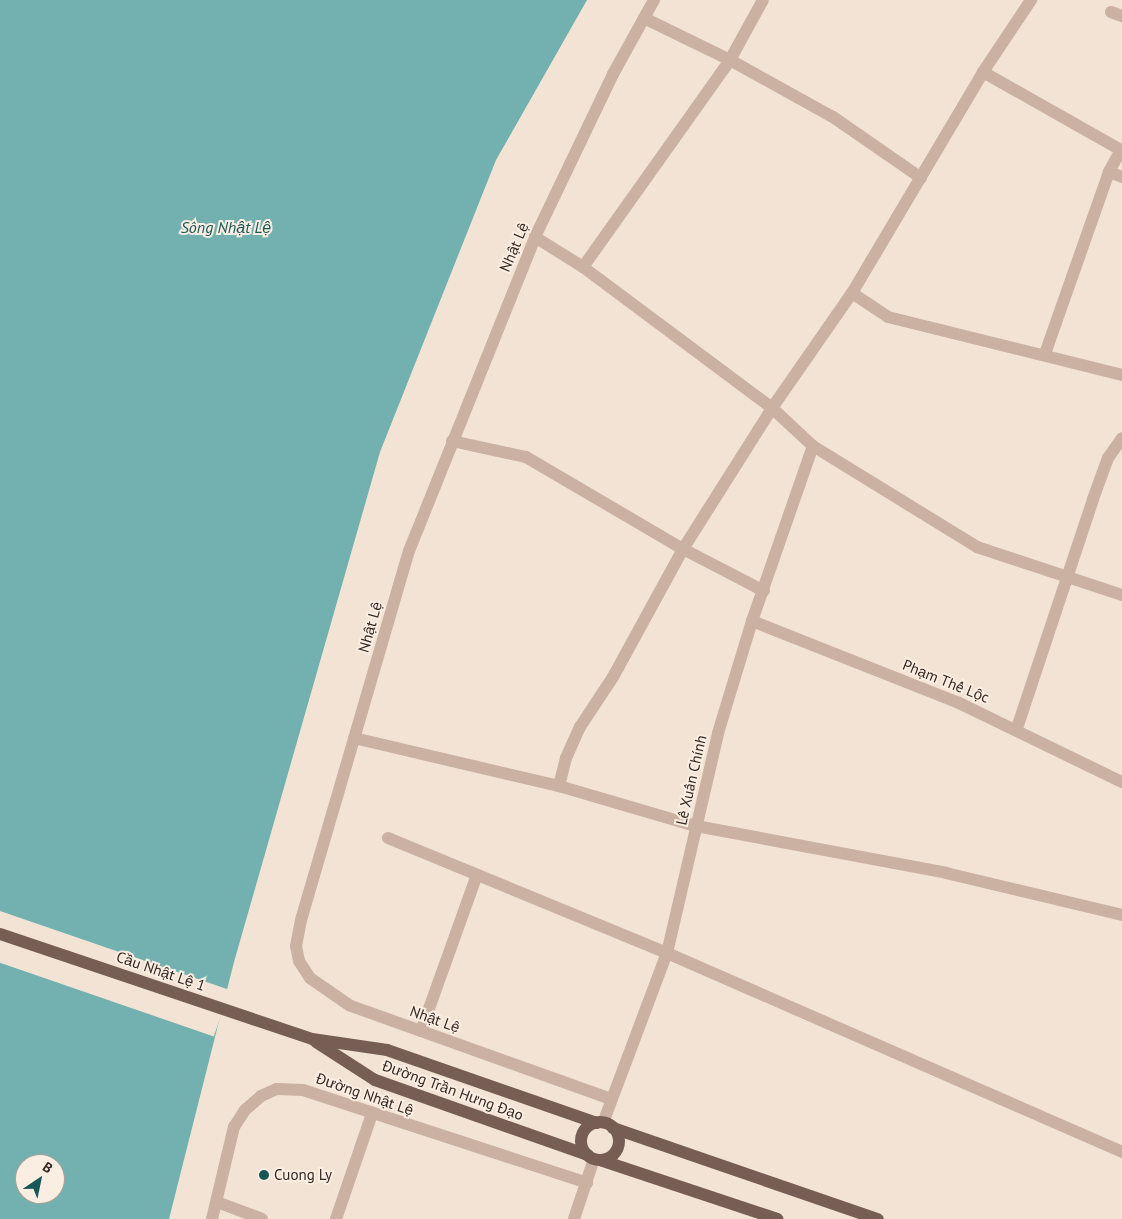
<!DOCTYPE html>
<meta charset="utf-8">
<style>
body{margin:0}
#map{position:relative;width:1122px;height:1219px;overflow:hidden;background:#f2e3d5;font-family:"PT Sans",sans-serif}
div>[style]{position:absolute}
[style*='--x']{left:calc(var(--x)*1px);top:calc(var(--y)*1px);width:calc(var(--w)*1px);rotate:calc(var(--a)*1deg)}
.water>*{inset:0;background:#72b1b0}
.pier>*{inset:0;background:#f2e3d5;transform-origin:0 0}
.minor>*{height:12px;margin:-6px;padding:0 6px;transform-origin:6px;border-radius:6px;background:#cab1a1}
.major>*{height:12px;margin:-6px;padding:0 6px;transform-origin:6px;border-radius:6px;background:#775e54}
.major>.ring{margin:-6px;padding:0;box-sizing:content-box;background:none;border:12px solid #775e54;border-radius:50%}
.dots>*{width:14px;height:14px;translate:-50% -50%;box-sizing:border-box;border:2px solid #faede1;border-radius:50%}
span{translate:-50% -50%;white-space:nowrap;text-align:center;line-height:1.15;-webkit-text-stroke:4px #faede1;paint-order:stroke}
.street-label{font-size:15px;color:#342824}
.poi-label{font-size:15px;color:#342824}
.left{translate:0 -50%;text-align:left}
.water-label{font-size:16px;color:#185758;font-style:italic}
.north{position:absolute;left:15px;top:1154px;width:50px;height:50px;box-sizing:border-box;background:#faede1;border:1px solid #ab9e95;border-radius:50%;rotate:34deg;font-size:14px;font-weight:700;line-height:20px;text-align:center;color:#342824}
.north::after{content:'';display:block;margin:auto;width:18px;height:22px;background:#185758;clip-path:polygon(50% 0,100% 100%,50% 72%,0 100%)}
</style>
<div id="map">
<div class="water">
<i style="clip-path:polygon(evenodd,0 0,587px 0,496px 160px,380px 452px,234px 962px,169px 1219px,0 1219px,0 0,25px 1164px,55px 1164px,55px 1194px,25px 1194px,25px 1164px)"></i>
</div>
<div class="pier">
<i style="left:0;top:911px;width:243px;height:49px;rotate:19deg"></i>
</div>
<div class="minor">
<i style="--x:1111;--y:12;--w:12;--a:20"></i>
<i style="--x:644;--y:18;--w:96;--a:26"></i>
<i style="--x:730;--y:60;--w:118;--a:29"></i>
<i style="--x:833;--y:117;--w:107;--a:34.7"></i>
<i style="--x:983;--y:72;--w:159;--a:29.5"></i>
<i style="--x:1121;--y:150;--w:25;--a:119"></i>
<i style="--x:1109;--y:172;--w:193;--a:109.4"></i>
<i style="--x:1109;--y:172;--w:14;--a:21"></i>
<i style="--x:535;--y:237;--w:57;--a:32"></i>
<i style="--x:583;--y:267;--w:236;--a:36.7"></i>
<i style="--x:772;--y:408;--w:56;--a:42.8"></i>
<i style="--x:813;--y:446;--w:193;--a:31.6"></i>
<i style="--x:977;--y:547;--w:153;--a:18.3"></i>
<i style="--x:583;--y:267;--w:254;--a:-54.6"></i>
<i style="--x:730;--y:60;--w:68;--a:-61.2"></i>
<i style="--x:852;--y:293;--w:43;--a:33.7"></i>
<i style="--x:888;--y:317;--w:241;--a:13.9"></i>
<i style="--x:452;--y:441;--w:76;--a:12.2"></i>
<i style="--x:526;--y:457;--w:182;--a:30.4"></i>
<i style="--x:683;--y:549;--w:91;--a:27.4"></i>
<i style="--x:752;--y:621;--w:220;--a:21.6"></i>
<i style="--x:957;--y:702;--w:183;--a:25.9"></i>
<i style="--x:1017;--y:728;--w:241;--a:-71.6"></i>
<i style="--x:1093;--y:499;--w:44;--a:-69.9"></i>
<i style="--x:1108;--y:458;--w:24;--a:-55"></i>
<i style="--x:354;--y:738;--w:211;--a:13.2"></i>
<i style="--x:559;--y:786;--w:143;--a:16.3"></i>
<i style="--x:696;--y:826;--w:254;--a:10.6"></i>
<i style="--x:946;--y:873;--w:181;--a:13.4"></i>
<i style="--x:559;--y:786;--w:29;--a:-76"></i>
<i style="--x:566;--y:758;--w:34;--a:-66"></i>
<i style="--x:580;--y:727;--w:60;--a:-56.6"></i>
<i style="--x:613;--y:677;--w:146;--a:-61.3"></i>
<i style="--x:683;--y:549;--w:167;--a:-57.7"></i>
<i style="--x:772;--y:408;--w:140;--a:-55.2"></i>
<i style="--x:852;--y:293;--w:257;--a:-59.3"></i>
<i style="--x:983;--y:72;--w:87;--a:-56.3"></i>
<i style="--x:388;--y:838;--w:302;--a:22.4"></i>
<i style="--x:667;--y:953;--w:497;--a:23.6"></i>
<i style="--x:421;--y:1031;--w:166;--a:-70.3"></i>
<i style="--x:611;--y:1099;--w:278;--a:-160.3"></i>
<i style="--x:349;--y:1005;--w:47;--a:-145.3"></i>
<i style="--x:310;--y:978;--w:20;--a:-123"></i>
<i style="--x:299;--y:961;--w:15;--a:-101"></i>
<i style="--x:296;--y:946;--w:26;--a:-79"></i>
<i style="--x:301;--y:920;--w:384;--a:-73.7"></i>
<i style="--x:409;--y:551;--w:338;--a:-68.1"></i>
<i style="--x:535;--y:237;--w:181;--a:-64.4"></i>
<i style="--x:613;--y:74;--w:85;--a:-61"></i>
<i style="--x:603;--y:1123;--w:182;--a:-69.4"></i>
<i style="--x:667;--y:953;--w:226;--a:-76.9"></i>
<i style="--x:718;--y:733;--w:117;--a:-73.1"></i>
<i style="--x:752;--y:621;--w:185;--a:-70.8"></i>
<i style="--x:217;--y:1202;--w:48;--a:20.7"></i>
<i style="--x:212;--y:1219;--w:95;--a:-76.6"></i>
<i style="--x:234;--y:1127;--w:20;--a:-57"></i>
<i style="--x:245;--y:1110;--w:21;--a:-41"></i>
<i style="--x:261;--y:1096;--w:17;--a:-24"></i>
<i style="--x:277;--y:1089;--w:26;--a:2"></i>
<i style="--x:303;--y:1090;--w:299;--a:18.1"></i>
<i style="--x:336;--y:1219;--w:111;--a:-71.1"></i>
<i style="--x:574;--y:1219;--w:63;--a:-71.6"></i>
</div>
<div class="major">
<i style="--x:0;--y:934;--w:329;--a:18.6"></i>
<i style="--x:312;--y:1039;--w:76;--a:8.3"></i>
<i style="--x:387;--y:1050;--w:222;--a:19.2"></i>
<i style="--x:316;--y:1042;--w:70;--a:32.8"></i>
<i style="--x:375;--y:1080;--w:226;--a:19.4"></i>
<i class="ring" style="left:581px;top:1122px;width:26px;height:26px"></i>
<i style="--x:613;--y:1128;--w:280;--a:19"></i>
<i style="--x:600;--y:1160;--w:187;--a:18.4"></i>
</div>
<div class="dots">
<i style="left:264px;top:1175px;background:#185758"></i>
</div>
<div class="street-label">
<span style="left:514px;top:247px;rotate:-67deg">Nhật Lệ</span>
<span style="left:370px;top:627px;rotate:-74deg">Nhật Lệ</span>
<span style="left:946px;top:681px;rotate:22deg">Phạm Thế Lộc</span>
<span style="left:691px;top:780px;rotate:-77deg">Lê Xuân Chính</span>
<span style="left:161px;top:971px;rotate:19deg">Cầu Nhật Lệ 1</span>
<span style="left:435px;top:1019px;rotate:20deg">Nhật Lệ</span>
<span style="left:453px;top:1090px;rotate:20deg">Đường Trần Hưng Đạo</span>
<span style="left:365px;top:1094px;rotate:19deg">Đường Nhật Lệ</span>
</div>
<div class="poi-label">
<span class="left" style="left:274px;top:1175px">Cuong Ly</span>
</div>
<div class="water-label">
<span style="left:226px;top:227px">Sông Nhật Lệ</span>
</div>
<div class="north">B</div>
</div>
